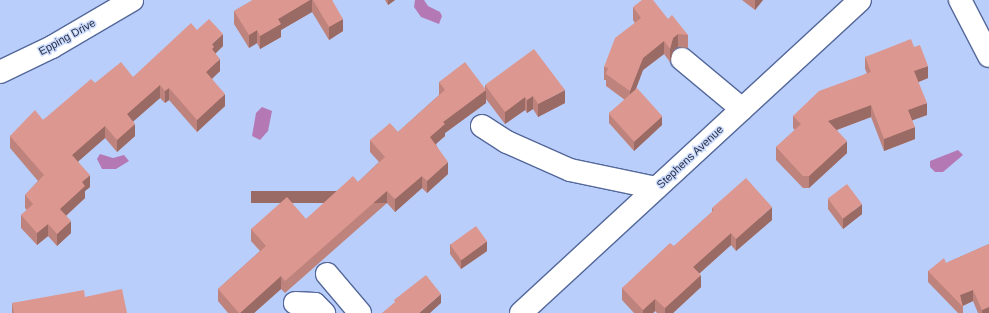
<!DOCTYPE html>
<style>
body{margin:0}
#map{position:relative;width:989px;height:313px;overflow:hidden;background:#bacefb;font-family:Arial,sans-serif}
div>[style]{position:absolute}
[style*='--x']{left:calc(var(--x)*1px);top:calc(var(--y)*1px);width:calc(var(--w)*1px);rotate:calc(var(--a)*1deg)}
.water>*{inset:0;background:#b479b5}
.roads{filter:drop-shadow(1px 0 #54689a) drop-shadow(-1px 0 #54689a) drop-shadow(0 1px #54689a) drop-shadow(0 -1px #54689a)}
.minor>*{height:22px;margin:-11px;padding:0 11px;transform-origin:11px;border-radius:11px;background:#fff}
.wall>*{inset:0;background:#bd837c}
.shaded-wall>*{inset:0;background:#9a6a65;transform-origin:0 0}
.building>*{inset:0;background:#dc9890;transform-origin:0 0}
span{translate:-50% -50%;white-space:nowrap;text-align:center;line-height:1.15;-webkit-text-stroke:3px #ccdbfd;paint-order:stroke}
.street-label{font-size:11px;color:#283147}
</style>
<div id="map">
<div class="water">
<i style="clip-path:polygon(415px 0,424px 0,428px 6px,440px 12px,442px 16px,439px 24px,421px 17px,414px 7px)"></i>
<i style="clip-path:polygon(262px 107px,272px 111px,268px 131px,260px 140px,252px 136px,256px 113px)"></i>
<i style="clip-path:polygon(958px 150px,963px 155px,943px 172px,935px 172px,930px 167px,930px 161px)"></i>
<i style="clip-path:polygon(100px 154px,113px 158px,124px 155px,129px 161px,116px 169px,102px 169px,97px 159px)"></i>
</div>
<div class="roads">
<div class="minor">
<i style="--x:960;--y:0;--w:63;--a:62.6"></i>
<i style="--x:682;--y:59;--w:78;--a:39.8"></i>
<i style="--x:0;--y:72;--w:58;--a:-25.7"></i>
<i style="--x:52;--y:47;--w:93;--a:-30.4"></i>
<i style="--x:482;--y:126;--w:30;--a:33"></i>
<i style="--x:507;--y:142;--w:69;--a:24"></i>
<i style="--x:570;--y:170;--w:88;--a:11.8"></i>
<i style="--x:327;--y:274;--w:51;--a:49.8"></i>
<i style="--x:295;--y:303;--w:20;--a:3"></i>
<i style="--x:315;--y:304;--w:13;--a:45"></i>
<i style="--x:521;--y:313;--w:461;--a:-42.7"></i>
</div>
</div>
<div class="wall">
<i style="clip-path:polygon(253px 0,332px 0,343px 31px,329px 40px,312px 12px,281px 30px,281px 37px,260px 49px,257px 43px,249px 48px,234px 24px,234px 11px)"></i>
<i style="clip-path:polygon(385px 0,395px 0,388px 5px)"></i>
<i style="clip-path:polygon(742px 0,763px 0,755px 10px)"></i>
<i style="clip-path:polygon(633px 7px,668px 19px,688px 35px,688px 48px,678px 47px,673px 51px,670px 62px,664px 54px,643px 70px,636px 89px,662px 125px,634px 151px,609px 123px,609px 113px,625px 100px,606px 86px,606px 80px,604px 80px,604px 67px,635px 23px,633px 20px)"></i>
<i style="clip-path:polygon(223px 46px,215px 53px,220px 71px,212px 79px,225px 106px,197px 132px,169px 100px,165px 103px,160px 98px,133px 121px,135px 136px,117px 152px,105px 138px,78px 161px,90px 187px,85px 191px,85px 198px,66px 216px,71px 233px,57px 246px,48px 236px,37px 245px,21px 228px,21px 215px,27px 210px,25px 208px,25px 195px,38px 181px,10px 148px,10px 136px,43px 120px,95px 83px,133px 77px)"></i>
<i style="clip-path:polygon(914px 47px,928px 78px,918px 82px,927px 115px,912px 120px,915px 139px,884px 151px,871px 117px,837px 130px,847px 153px,809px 188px,803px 188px,776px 160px,776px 147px,795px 130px,793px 128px,793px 116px,867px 73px,865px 69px,865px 57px)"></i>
<i style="clip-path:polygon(439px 82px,485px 89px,485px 85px,565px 103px,538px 117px,533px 109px,527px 113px,525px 110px,505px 124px,486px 99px,486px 103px,445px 133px,445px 136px,436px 144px,448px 174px,427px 193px,422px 188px,395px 212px,387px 203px,285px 293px,281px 289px,254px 313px,228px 313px,218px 301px,218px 289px,260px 251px,251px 241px,251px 229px,306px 219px,358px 182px,379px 162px,370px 152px,370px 140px,398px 132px,439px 95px)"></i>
<i style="clip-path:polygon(828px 199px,862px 214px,843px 229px,828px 209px)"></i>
<i style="clip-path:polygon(712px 208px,772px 220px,736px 251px,731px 245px,699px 274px,701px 287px,673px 313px,657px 313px,655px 311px,653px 313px,634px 313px,622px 300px,622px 288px,674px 246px,712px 212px)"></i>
<i style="clip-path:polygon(450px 244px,487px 251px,461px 269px,450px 254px)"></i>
<i style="clip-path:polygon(989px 244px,989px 313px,978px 313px,973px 301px,963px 306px,963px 313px,958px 313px,928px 282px,928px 271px)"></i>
<i style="clip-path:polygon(85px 297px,127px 313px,12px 313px,12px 303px)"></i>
</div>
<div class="shaded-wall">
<i style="clip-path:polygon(310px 0,312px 0,312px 12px,281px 30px,281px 37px,260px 49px,260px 36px,278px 19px)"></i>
<i style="clip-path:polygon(388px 0,395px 0,388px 5px)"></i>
<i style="clip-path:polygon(755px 0,763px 0,755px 10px)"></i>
<i style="clip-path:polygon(343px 19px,343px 31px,329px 40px,329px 27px)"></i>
<i style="clip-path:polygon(257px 30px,257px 43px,249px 48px,249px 35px)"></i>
<i style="clip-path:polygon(223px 34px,223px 46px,214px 55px,212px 61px,212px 44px)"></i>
<i style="clip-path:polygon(678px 34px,678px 47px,673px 51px,670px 62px,670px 49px,673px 38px)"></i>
<i style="clip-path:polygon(664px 41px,664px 54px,643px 70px,630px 104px,630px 91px,643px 58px)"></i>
<i style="clip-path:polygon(220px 59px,220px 71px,206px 84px,206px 72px)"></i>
<i style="clip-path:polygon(928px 66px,928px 78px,914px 84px,914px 71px)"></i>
<i style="clip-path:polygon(160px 85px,160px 98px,127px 127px,127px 114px)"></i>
<i style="clip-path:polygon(169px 88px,169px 100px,165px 103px,165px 91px)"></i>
<i style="clip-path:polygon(486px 90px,486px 103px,445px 133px,445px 136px,430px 149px,430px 137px,443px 122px)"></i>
<i style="clip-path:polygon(565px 90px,565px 103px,538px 117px,538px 104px)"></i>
<i style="clip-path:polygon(225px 94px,225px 106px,197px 132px,197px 120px)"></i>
<i style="clip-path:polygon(533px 96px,533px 109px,527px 113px,527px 100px)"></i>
<i style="clip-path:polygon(525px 97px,525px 110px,505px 124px,505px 112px)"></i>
<i style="clip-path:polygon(927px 103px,927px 115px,908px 122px,908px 110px)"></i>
<i style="clip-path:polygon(871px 105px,871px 117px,828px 133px,828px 121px)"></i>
<i style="clip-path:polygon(662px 116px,662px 125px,634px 151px,634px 141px)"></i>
<i style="clip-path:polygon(135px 124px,135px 136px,117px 152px,117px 140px)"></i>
<i style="clip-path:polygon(105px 126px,105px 138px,72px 167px,72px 155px)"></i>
<i style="clip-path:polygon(915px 127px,915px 139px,884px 151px,884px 139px)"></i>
<i style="clip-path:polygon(847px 141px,847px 153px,809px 188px,809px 176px)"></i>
<i style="clip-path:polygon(448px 162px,448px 174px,427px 193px,427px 181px)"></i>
<i style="clip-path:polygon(90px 175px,90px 187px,85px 191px,85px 198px,60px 221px,60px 209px,82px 182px)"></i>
<i style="clip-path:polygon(422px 176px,422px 188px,395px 212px,395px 199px)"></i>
<i style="left:387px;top:191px;width:12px;height:136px;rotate:90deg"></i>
<i style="clip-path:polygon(862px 204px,862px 214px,843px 229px,843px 219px)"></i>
<i style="clip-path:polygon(772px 207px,772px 220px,736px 251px,736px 239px)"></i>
<i style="clip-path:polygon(71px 221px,71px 233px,57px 246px,57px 234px)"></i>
<i style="clip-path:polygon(48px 224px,48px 236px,37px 245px,37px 233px)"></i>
<i style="clip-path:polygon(731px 233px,731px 245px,693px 279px,693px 267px)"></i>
<i style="clip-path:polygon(487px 241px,487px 251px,461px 269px,461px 260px)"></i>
<i style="clip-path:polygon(701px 275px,701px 287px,673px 313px,665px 313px,665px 308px)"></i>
<i style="clip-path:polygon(281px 276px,281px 289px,254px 313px,240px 313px)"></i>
<i style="clip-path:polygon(973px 290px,973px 301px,962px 306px,960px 295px)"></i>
<i style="clip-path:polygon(441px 294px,441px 303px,430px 313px,419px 313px)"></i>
<i style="clip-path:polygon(655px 299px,655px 311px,653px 313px,643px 313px,643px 310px)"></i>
<i style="clip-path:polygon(989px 307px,989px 313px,982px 313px,982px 310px)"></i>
</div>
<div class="building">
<i style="clip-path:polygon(253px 0,310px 0,278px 19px,281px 24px,260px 36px,257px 30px,249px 35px,234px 11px)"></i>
<i style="clip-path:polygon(313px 0,332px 0,343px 19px,329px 27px)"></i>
<i style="clip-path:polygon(642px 0,653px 0,668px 19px,672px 15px,688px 35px,678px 34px,673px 38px,670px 49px,664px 41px,643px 58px,630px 91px,606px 74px,608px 68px,604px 67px,615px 38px,641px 18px,633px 7px)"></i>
<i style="clip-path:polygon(209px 19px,223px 34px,212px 44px,214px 47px,212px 49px,220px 59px,206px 72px,225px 94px,197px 120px,169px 88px,165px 91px,160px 85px,127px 114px,135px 124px,117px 140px,105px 126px,72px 155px,90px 175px,82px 182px,85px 186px,60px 209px,71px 221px,57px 234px,48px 224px,37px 233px,21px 215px,33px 204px,25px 195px,44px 175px,10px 136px,35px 110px,43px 120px,91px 79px,95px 83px,121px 62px,133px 77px,191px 23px,197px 30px)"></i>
<i style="clip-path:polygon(911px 39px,914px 47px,920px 45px,928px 66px,914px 71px,927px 103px,908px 110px,915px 127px,884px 139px,871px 105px,828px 121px,847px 141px,809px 176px,803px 176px,776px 147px,801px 124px,793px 116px,819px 91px,871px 72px,865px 57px)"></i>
<i style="clip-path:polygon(534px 49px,565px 90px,538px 104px,533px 96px,527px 100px,525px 97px,505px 112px,485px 85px)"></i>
<i style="clip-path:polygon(465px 62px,486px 90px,443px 122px,445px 124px,430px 137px,448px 162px,427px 181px,422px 176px,395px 199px,387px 191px,285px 281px,281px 276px,240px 313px,239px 313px,218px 289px,266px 246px,251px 229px,287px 197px,306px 219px,353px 176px,358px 182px,385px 157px,370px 140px,390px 123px,398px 132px,445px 90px,439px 82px)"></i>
<i style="left:637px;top:88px;width:38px;height:38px;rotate:48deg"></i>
<i style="clip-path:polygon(746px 178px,772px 207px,736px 239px,731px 233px,693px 267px,701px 275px,665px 308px,655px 299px,643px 310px,622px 288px,670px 243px,674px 246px,714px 210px,712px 208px)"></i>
<i style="left:847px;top:184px;width:25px;height:24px;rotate:53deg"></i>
<i style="left:476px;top:226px;width:19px;height:32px;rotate:54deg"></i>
<i style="clip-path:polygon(989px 244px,989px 307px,982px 310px,973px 290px,960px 295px,963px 307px,928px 271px,944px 258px,946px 263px)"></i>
<i style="clip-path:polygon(426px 275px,441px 294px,419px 313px,382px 313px,395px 302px,394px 300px)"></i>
<i style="clip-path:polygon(122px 289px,127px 313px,14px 313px,12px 303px,84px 290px,85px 297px)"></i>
</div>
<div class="street-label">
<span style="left:67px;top:37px;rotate:-29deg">Epping Drive</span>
<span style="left:690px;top:157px;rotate:-43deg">Stephens Avenue</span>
</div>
</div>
